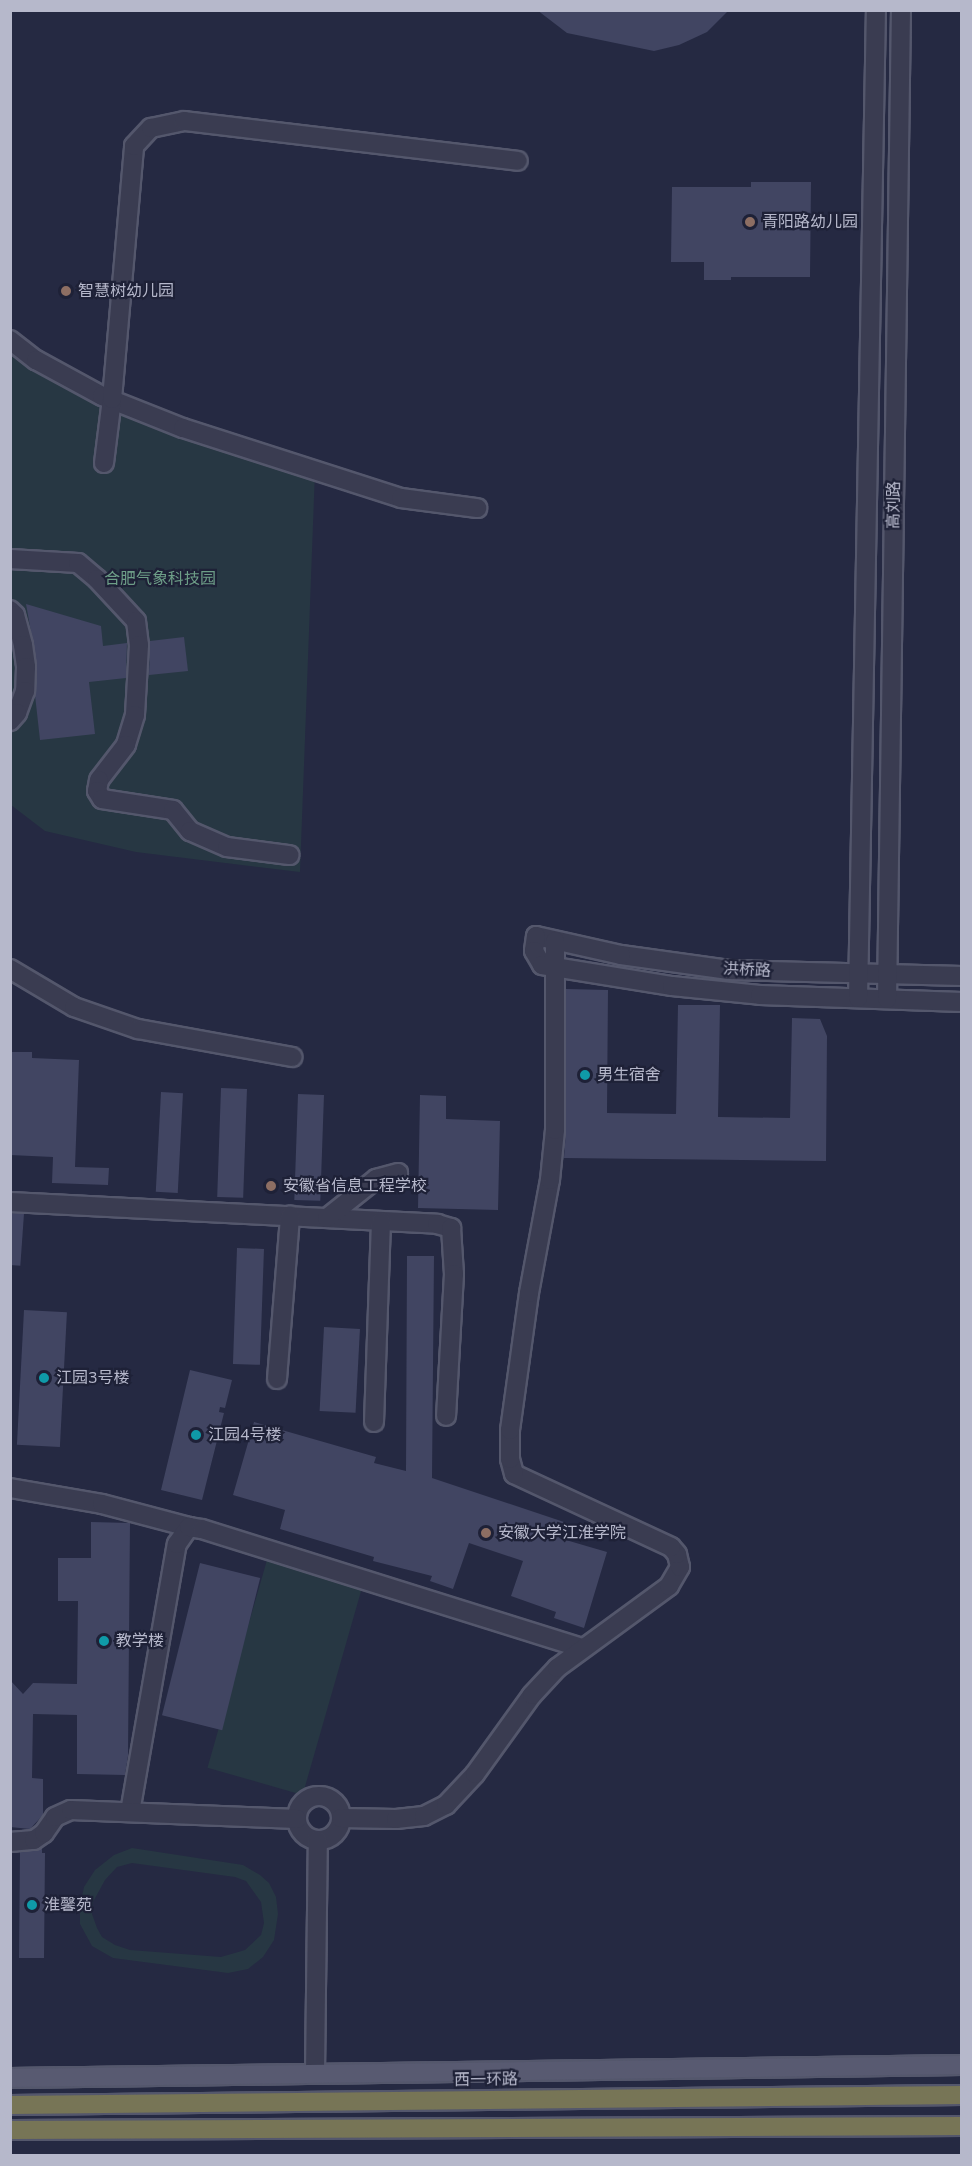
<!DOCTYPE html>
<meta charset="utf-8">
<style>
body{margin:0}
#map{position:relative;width:972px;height:2166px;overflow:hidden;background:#252942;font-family:"Nunito Sans","Noto Sans SC",sans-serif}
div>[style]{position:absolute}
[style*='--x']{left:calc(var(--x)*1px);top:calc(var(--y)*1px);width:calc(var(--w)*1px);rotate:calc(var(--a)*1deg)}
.green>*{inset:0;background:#273743;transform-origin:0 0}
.building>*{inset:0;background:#414562;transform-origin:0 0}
.roads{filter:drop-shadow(2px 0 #54576c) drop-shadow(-2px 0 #54576c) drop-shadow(0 2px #54576c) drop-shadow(0 -2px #54576c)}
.minor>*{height:18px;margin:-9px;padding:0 9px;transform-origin:9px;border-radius:9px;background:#3a3c51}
.minor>.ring{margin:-9px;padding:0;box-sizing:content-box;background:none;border:18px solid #3a3c51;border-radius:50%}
.major>*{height:18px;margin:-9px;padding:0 9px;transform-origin:9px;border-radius:9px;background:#585a71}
.highway>*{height:18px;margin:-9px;padding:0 9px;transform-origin:9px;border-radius:9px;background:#777556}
.dots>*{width:16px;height:16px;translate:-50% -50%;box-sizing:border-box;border:3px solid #1e2137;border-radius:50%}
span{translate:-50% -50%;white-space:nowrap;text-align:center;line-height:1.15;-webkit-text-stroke:4.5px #1e2137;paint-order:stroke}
.poi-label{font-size:16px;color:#b6b8cb}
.left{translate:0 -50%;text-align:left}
.street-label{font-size:16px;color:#b6b8cb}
.park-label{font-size:16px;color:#6d9d87}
.frame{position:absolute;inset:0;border:12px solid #b6b8cb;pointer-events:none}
</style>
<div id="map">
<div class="green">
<i style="clip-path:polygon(10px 340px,36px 360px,315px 471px,300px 872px,136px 852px,45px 831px,11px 805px)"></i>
<i style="left:267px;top:1560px;width:99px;height:216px;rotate:16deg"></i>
<i style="clip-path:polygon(evenodd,132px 1848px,243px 1865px,260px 1875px,269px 1883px,276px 1897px,278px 1914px,274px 1940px,263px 1957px,248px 1969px,228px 1973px,113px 1958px,92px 1946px,80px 1924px,80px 1906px,84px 1887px,95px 1870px,114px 1855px,132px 1848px,132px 1863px,235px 1877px,246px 1881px,261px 1902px,264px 1923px,261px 1935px,245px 1950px,221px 1957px,130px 1950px,115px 1945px,102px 1937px,97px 1928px,92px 1914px,93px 1902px,105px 1880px,117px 1867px,132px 1863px)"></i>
</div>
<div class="building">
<i style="clip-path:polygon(537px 10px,729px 10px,707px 32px,679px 45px,654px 51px,567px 33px)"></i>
<i style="clip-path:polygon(751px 182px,811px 182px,810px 277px,731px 277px,731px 280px,704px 280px,704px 262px,671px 262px,672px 187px,751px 187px)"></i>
<i style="clip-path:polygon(26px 604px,101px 626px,103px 646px,127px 643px,126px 678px,89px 682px,95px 734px,40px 740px,35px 695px,37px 666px)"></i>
<i style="clip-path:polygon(184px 637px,188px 671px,149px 675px,150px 641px)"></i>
<i style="clip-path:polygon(566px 989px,608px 990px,607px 1113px,676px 1114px,678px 1005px,720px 1005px,718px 1117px,790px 1118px,792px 1018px,820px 1019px,827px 1036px,826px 1161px,564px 1158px,566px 1130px)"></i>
<i style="clip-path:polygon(10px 1052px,32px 1052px,32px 1058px,79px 1060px,75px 1167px,109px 1168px,108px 1185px,52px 1183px,53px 1157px,10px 1155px)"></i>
<i style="left:221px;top:1088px;width:26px;height:109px;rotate:2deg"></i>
<i style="left:161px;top:1092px;width:22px;height:100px;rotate:3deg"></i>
<i style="left:298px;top:1094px;width:26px;height:106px;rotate:2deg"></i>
<i style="clip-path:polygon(420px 1095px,446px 1096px,446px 1119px,500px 1121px,498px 1210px,418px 1208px)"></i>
<i style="left:10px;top:1213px;width:14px;height:52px;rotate:4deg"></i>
<i style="left:237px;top:1248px;width:27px;height:116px;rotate:2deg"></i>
<i style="clip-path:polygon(407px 1256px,434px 1256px,432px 1478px,564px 1522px,559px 1538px,607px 1552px,584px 1628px,554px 1618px,556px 1612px,511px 1596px,523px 1561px,469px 1543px,453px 1589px,430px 1581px,432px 1576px,373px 1561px,374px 1557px,280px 1529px,285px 1510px,233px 1495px,254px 1422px,376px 1457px,374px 1463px,406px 1471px)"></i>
<i style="left:24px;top:1310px;width:43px;height:135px;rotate:3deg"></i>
<i style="left:324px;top:1327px;width:36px;height:84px;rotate:3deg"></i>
<i style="clip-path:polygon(190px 1370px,232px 1380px,225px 1408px,220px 1407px,219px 1412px,224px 1413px,202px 1500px,161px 1490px)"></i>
<i style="clip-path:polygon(91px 1522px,130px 1523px,128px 1756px,125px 1775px,77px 1774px,77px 1715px,33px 1714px,32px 1778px,43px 1779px,43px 1815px,30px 1829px,10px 1827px,10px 1680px,23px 1694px,33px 1683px,77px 1684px,78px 1601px,58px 1601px,58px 1558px,91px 1558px)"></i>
<i style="left:200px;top:1563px;width:62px;height:157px;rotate:14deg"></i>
<i style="clip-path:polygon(42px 1848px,42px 1853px,45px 1853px,44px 1958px,19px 1958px,20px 1852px)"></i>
</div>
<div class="roads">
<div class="minor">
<i style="--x:10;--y:340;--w:33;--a:38"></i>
<i style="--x:36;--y:360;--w:75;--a:28.6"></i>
<i style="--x:102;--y:396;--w:87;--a:21.6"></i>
<i style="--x:183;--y:428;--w:229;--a:17.8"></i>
<i style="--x:401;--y:498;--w:77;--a:7.5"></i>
<i style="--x:104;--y:463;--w:64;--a:-82.9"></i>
<i style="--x:112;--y:399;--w:254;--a:-85"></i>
<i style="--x:134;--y:146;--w:25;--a:-47"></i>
<i style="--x:151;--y:128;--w:34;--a:-12"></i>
<i style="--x:184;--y:121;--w:336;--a:6.8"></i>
<i style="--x:10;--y:559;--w:68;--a:3.4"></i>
<i style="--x:78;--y:563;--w:25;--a:40"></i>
<i style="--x:97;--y:579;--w:57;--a:47.1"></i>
<i style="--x:136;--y:621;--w:24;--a:83"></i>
<i style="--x:139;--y:645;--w:70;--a:93.3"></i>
<i style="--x:135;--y:715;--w:31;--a:107"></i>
<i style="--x:126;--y:745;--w:44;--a:127.6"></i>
<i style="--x:99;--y:780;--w:11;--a:100"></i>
<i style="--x:97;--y:791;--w:9;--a:58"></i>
<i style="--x:102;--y:799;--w:72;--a:8.8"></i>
<i style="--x:173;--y:810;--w:27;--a:51"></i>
<i style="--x:190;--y:831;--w:40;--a:23.4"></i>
<i style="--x:227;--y:847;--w:63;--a:7.4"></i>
<i style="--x:10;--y:610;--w:7;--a:45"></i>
<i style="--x:15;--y:615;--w:31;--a:75"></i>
<i style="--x:23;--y:645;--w:22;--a:82"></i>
<i style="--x:26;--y:667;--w:24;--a:92"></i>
<i style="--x:25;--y:691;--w:23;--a:110"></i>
<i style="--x:17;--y:713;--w:11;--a:131"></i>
<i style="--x:10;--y:969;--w:74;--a:30.7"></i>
<i style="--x:74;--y:1007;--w:68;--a:19"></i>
<i style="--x:138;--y:1029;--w:157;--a:10.3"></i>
<i style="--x:962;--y:976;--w:233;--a:-178.5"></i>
<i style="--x:729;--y:970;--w:109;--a:-172.1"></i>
<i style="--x:621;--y:955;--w:87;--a:-167.4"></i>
<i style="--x:536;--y:936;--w:15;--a:98"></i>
<i style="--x:534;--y:951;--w:16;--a:60"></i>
<i style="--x:542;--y:965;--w:132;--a:9.2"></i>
<i style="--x:672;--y:986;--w:88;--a:5.8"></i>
<i style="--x:760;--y:995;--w:202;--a:2"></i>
<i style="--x:858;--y:998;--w:988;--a:-88.96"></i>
<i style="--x:887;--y:999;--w:989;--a:-89.19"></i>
<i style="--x:10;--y:1202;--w:428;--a:2.9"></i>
<i style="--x:437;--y:1224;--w:15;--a:16"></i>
<i style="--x:451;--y:1228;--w:46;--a:86.3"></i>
<i style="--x:454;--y:1274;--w:142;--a:93.2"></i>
<i style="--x:327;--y:1218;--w:63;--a:-38.5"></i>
<i style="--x:376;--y:1179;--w:23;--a:-15"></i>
<i style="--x:277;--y:1379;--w:164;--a:-85.4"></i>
<i style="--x:374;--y:1422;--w:201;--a:-88"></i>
<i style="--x:10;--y:1488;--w:93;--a:9.9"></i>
<i style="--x:102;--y:1504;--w:90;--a:14.8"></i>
<i class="ring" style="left:297px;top:1796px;width:26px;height:26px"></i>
<i style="--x:130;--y:1812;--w:272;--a:-80.1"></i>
<i style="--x:177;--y:1544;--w:21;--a:-55"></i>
<i style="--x:189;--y:1527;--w:13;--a:9"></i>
<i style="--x:202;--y:1529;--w:397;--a:17.4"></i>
<i style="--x:341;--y:1818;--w:55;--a:1"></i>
<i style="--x:396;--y:1819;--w:28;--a:-6"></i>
<i style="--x:424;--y:1816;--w:25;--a:-27"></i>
<i style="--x:446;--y:1805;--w:42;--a:-46.9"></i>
<i style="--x:475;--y:1774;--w:97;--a:-54.2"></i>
<i style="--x:532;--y:1695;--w:37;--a:-47"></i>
<i style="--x:557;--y:1668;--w:139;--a:-36.2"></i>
<i style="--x:669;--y:1586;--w:22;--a:-60"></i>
<i style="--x:680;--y:1567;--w:13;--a:-103"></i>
<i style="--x:677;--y:1554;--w:9;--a:-131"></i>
<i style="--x:671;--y:1547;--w:173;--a:-155.1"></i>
<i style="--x:514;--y:1474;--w:16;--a:-105"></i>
<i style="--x:510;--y:1459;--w:29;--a:-90"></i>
<i style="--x:510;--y:1430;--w:138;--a:-82.1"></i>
<i style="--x:529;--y:1293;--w:115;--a:-79.5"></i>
<i style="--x:550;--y:1180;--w:50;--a:-84.3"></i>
<i style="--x:555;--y:1130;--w:189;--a:-90"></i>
<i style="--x:10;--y:1842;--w:24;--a:-5"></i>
<i style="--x:34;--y:1840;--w:12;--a:-35"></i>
<i style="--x:44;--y:1833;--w:19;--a:-55"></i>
<i style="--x:55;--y:1817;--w:17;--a:-24"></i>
<i style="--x:71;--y:1810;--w:226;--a:2.3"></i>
<i style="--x:315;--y:2073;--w:233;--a:-89.3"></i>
</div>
<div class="major">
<i style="--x:10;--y:2078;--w:952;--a:-0.78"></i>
</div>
<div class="highway">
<i style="--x:10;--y:2105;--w:952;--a:-0.6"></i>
<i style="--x:10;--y:2130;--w:952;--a:-0.24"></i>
</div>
</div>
<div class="dots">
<i style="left:750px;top:222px;background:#8d6e63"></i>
<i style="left:66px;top:291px;background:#8d6e63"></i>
<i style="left:585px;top:1075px;background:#0f9aa8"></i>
<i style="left:271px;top:1186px;background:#8d6e63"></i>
<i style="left:44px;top:1378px;background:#0f9aa8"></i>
<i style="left:196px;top:1435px;background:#0f9aa8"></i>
<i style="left:486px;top:1533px;background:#8d6e63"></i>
<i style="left:104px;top:1641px;background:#0f9aa8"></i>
<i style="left:32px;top:1905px;background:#0f9aa8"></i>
</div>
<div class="poi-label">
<span class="left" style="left:762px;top:222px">青阳路幼儿园</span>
<span class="left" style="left:78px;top:291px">智慧树幼儿园</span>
<span class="left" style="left:597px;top:1075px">男生宿舍</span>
<span class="left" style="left:283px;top:1186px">安徽省信息工程学校</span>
<span class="left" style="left:56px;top:1378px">江园3号楼</span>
<span class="left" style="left:208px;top:1435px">江园4号楼</span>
<span class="left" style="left:498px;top:1533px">安徽大学江淮学院</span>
<span class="left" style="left:116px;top:1641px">教学楼</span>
<span class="left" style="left:44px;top:1905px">淮馨苑</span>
</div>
<div class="street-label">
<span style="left:894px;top:505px;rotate:-89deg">高刘路</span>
<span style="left:747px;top:970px;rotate:3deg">洪桥路</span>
<span style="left:486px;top:2080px;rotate:-1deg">西一环路</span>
</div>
<div class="park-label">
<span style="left:160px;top:579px">合肥气象科技园</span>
</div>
<div class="frame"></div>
</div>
